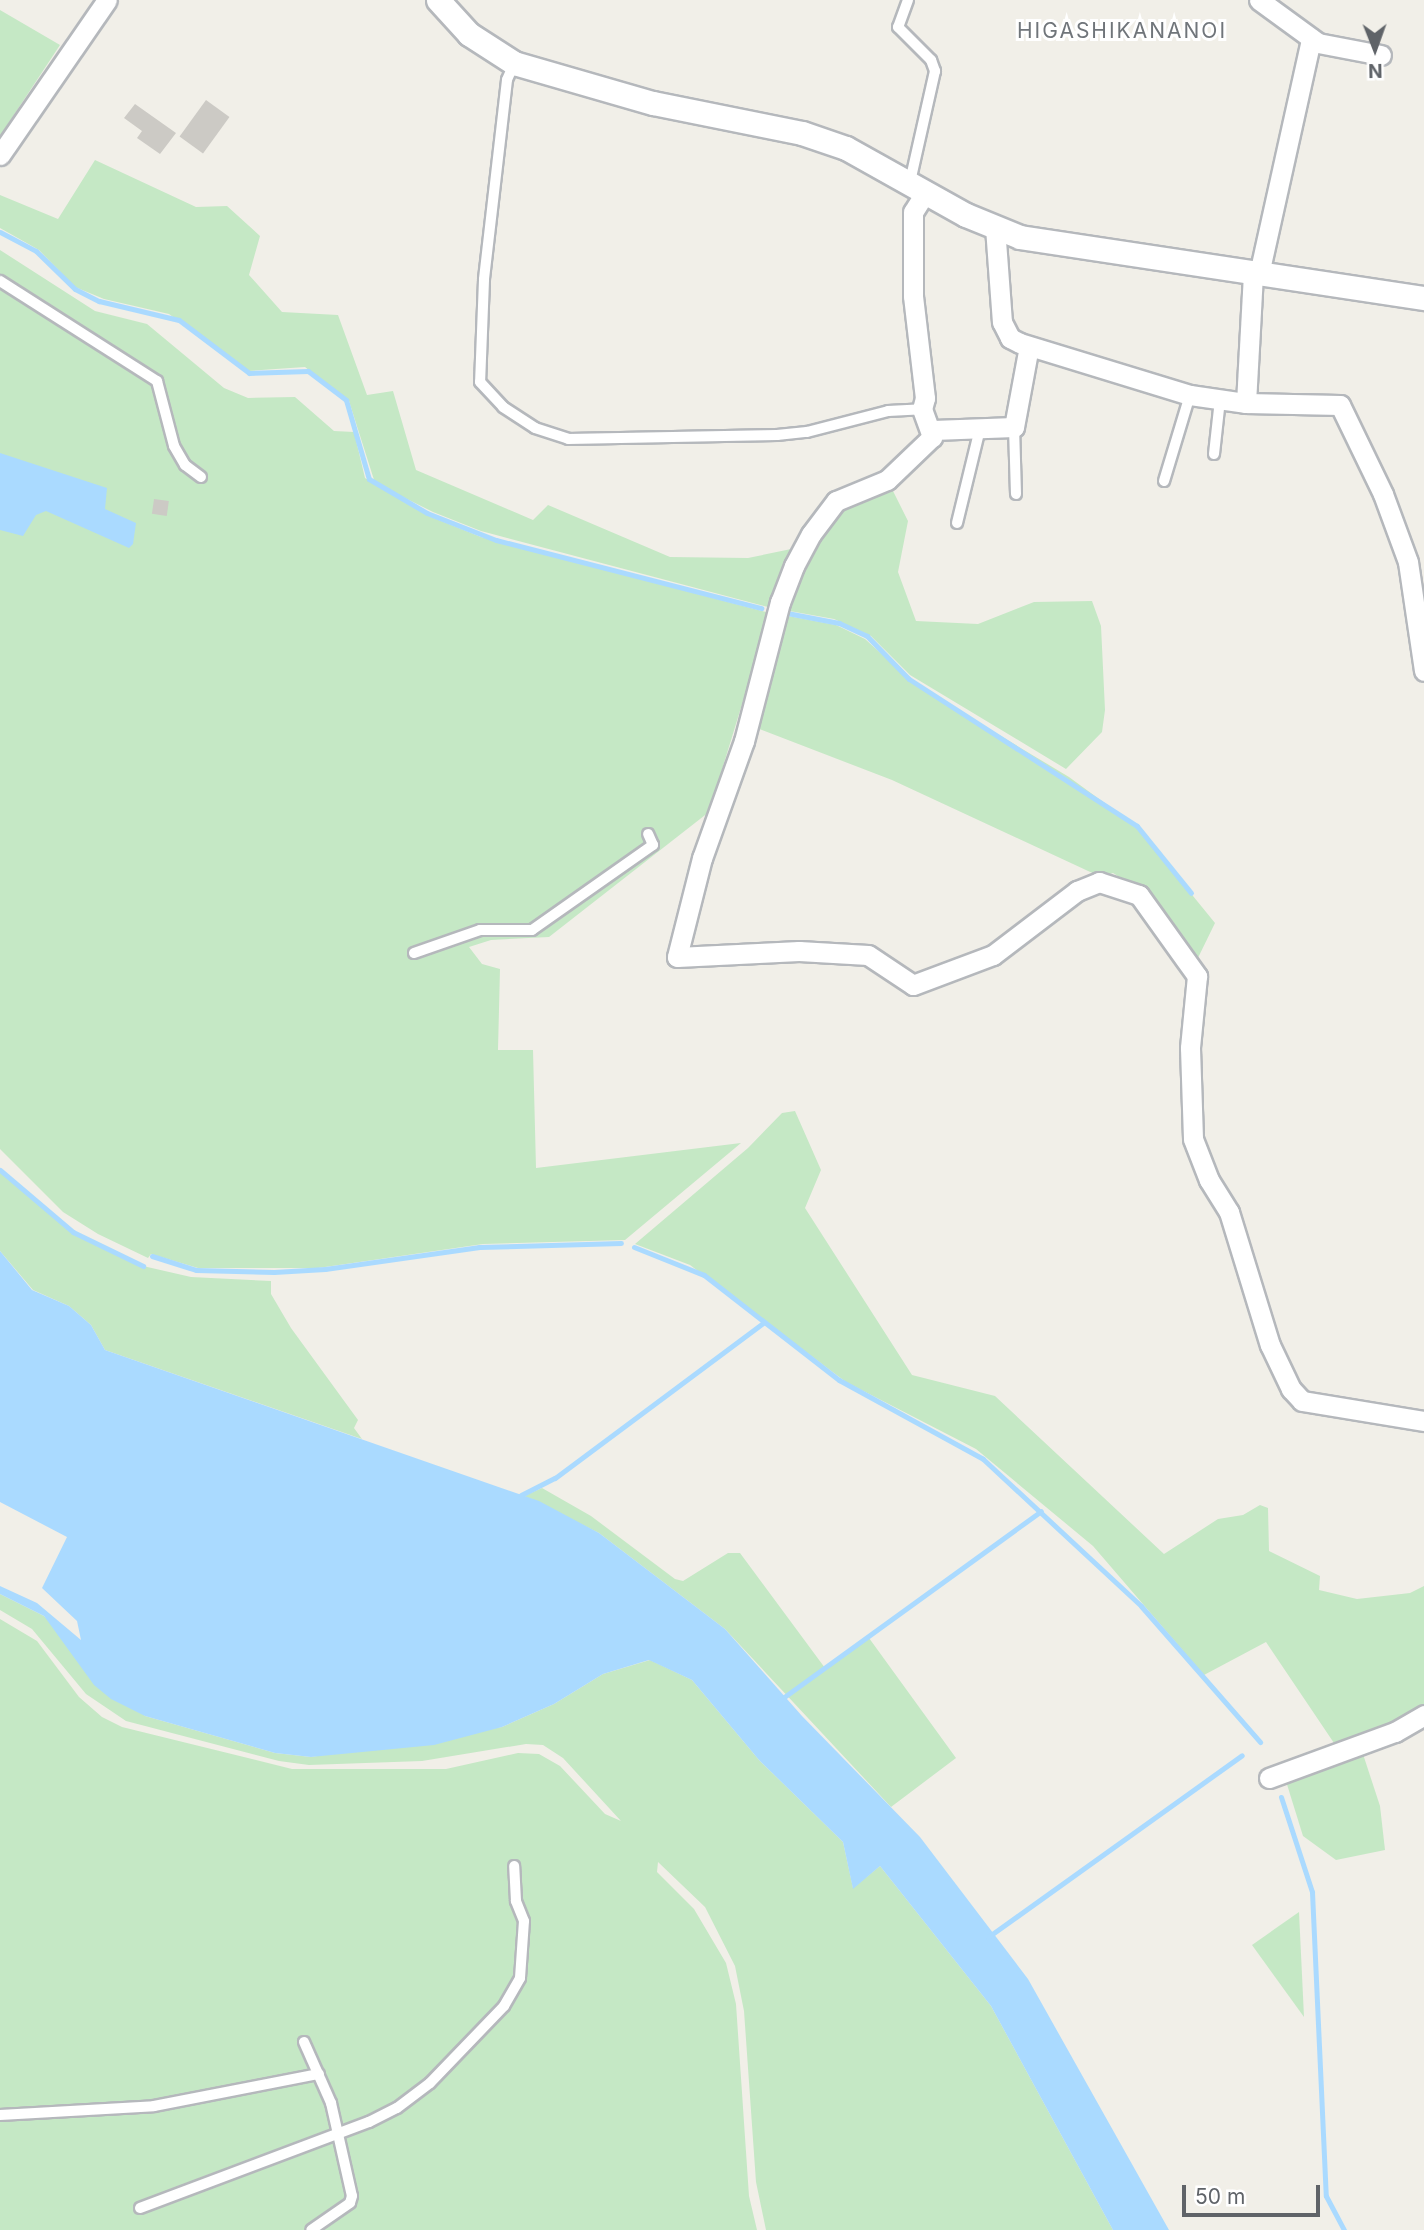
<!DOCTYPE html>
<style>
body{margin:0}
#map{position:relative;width:1424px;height:2230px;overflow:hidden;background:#f1efe8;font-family:Inter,sans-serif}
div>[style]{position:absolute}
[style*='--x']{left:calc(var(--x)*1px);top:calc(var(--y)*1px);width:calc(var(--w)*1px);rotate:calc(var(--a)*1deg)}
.green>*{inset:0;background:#c5e8c5}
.water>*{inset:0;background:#aadaff}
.stream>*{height:5px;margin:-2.5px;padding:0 2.5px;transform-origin:2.5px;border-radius:2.5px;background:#aadaff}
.building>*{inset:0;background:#cccac5;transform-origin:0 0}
.roads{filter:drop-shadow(2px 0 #b5b8bc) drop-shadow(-2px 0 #b5b8bc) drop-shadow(0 2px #b5b8bc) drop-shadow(0 -2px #b5b8bc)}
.service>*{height:10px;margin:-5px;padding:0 5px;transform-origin:5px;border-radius:5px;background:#fff}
.minor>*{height:19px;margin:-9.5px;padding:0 9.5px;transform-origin:9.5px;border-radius:9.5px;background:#fff}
.tertiary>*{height:23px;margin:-11.5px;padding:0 11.5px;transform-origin:11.5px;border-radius:11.5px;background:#fff}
span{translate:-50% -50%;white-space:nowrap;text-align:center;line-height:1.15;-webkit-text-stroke:6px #fff;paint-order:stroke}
.quarter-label{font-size:21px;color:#70757a;letter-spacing:2px}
.north{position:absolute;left:1340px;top:14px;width:70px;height:70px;-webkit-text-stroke:5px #fff;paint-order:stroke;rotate:179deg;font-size:19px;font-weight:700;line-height:28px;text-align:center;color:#5f6368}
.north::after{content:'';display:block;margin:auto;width:24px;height:32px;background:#5f6368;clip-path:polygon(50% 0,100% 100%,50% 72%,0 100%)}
.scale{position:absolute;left:1182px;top:2185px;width:138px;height:32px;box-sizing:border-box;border:4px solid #5f6368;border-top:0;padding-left:9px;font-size:21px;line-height:24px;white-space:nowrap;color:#5f6368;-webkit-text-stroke:5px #fff;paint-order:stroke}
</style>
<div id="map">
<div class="green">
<i style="clip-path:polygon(0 10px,60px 45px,0 136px)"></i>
<i style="clip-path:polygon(95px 160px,196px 207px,227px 206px,260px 236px,249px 275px,282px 312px,338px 315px,367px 395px,393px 391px,416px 470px,533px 520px,548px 505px,670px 557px,748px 558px,796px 548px,768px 607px,481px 531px,433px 512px,375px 483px,349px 401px,305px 367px,248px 371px,169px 314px,104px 299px,75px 287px,39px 250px,0 228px,0 195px,58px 219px)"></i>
<i style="clip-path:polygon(0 250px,95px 311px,147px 324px,224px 388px,248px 398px,295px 397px,334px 431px,354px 432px,365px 478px,429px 516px,481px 537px,770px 613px,709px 812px,549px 937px,491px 940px,469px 947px,482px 964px,500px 969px,498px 1050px,533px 1050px,536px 1168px,741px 1143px,625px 1240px,483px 1244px,318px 1268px,198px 1268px,151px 1254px,148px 1258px,98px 1234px,63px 1212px,0 1149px)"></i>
<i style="clip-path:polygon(890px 485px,908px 521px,898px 572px,916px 621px,978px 624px,1034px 602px,1092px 601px,1101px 626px,1105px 710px,1102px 732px,1066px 769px,910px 675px,871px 636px,834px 619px,784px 610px,803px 560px,839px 507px)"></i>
<i style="clip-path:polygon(783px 615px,836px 625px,865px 639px,916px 685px,1069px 777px,1136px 826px,1215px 923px,1195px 964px,1124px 880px,1113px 873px,1101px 877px,892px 780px,754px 727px)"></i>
<i style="clip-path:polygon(795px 1111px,821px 1170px,805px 1208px,912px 1375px,995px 1396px,1164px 1554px,1218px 1519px,1243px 1515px,1260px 1505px,1268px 1508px,1269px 1551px,1320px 1576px,1319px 1590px,1357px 1599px,1410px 1593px,1424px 1586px,1424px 1710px,1338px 1749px,1266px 1642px,1204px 1675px,1093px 1546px,976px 1449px,846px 1382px,690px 1265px,635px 1244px,748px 1148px,782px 1113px)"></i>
<i style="clip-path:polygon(0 1170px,73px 1232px,143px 1266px,191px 1277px,271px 1281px,271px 1294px,291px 1328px,358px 1420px,354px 1428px,362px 1439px,105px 1350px,91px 1325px,69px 1306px,33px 1290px,0 1251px)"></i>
<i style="clip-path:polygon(542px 1488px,591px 1516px,675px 1579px,683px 1581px,728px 1553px,740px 1553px,825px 1668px,869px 1638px,956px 1758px,891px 1807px,725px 1629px,599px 1533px,524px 1496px)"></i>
<i style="clip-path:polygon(0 1594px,44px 1616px,145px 1716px,275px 1753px,311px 1757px,502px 1727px,554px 1704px,603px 1674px,650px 1660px,692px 1680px,759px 1760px,843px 1842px,853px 1888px,880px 1866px,991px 2006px,1113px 2230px,766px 2230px,756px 2182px,744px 2011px,735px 1966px,705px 1907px,658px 1862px,657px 1872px,694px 1909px,726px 1963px,736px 2004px,749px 2196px,757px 2230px,0 2230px,0 1619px,37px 1641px,79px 1697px,102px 1717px,122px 1727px,292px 1769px,446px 1769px,518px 1753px,539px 1754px,560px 1766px,605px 1814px,621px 1821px,563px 1758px,543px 1745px,526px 1744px,422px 1761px,309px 1765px,279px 1761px,126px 1721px,86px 1694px,32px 1629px,0 1610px)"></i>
<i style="clip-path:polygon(1361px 1748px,1380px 1806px,1385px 1850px,1336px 1860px,1303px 1836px,1285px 1778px)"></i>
<i style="clip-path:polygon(1299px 1912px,1304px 2017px,1252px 1945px)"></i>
</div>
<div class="water">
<i style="clip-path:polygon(0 453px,107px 488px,105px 509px,136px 523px,133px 544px,129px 548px,46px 511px,36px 515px,23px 536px,0 530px)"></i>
<i style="clip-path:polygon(0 1251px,32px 1290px,69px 1306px,91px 1325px,105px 1350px,539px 1501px,599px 1533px,725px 1629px,802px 1716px,920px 1837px,1028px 1979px,1169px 2230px,1113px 2230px,991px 2006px,880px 1866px,853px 1889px,843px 1842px,759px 1760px,692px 1680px,649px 1660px,603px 1674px,554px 1704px,502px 1727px,434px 1745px,311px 1757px,275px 1753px,145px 1716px,111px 1699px,94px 1685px,44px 1616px,0 1594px,0 1586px,37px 1603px,81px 1640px,77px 1621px,42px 1588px,67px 1537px,0 1502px)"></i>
</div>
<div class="stream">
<i style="--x:0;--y:232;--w:41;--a:27.8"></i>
<i style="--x:36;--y:251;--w:54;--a:44.3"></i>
<i style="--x:75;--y:289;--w:27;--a:27"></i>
<i style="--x:99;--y:301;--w:82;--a:13.4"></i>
<i style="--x:179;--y:320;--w:88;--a:37.1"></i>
<i style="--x:249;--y:373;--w:59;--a:-1.9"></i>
<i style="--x:308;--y:371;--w:48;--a:37.3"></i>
<i style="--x:346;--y:400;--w:82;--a:73.8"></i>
<i style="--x:369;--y:479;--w:67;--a:30.4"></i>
<i style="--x:427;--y:513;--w:74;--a:21.4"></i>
<i style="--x:496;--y:540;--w:274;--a:14.4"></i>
<i style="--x:787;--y:613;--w:53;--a:10.9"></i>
<i style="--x:839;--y:623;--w:31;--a:25"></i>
<i style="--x:867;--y:636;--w:60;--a:45.7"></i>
<i style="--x:909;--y:679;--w:271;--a:32.8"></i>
<i style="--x:1137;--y:826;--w:86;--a:51.1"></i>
<i style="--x:0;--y:1170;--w:96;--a:40.3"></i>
<i style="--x:73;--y:1232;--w:78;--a:25.9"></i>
<i style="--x:634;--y:1247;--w:75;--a:21.8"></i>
<i style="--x:704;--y:1275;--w:171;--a:37.9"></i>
<i style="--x:839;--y:1380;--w:164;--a:28.7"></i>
<i style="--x:983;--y:1459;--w:216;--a:42.9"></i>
<i style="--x:1141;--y:1606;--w:181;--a:48.8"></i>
<i style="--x:152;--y:1256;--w:46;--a:17.7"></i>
<i style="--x:196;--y:1270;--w:78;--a:1.5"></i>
<i style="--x:274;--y:1272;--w:51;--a:-3.4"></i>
<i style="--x:325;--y:1269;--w:156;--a:-8.1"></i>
<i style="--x:479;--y:1247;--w:142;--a:-1.6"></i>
<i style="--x:521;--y:1495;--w:38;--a:-27"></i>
<i style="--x:555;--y:1478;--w:259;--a:-36.7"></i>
<i style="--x:780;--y:1700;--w:322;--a:-35.9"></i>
<i style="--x:1281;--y:1797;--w:100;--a:71.9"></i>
<i style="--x:1312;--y:1892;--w:304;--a:87.4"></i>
<i style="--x:1326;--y:2196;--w:38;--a:62"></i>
<i style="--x:988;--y:1937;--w:312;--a:-35.6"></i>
</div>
<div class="building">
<i style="left:206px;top:100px;width:29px;height:45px;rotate:36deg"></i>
<i style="clip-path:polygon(135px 104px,176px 133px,160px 154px,137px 138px,142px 131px,124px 118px)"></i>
<i style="left:154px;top:499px;width:15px;height:15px;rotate:8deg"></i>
</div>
<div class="roads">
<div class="service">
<i style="--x:908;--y:0;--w:29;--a:110"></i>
<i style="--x:898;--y:27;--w:47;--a:45"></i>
<i style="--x:931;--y:60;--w:12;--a:70"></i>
<i style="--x:935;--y:71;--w:114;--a:102.7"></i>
<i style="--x:514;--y:64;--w:17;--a:114"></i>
<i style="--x:507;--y:80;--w:201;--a:96.6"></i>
<i style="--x:484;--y:280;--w:102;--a:92.2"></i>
<i style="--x:480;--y:382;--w:34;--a:47"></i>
<i style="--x:503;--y:407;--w:38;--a:33"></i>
<i style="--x:535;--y:428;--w:35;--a:18"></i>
<i style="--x:568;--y:439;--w:209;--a:-1.1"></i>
<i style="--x:777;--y:435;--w:30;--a:-6"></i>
<i style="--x:807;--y:432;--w:84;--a:-14.5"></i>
<i style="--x:888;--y:411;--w:34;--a:-3"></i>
<i style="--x:0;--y:281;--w:186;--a:32.5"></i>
<i style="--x:157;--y:381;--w:67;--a:75.3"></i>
<i style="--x:174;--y:446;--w:22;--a:60"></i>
<i style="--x:185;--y:465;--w:20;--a:37"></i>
<i style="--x:1014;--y:427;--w:67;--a:88.3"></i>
<i style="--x:1214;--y:454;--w:54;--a:-83.7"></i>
<i style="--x:1164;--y:481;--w:90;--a:-73.2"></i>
<i style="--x:957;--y:523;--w:97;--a:-76.3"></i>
<i style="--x:414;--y:953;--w:70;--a:-19.2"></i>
<i style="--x:480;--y:930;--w:52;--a:0"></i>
<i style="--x:532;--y:930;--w:148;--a:-35.1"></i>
<i style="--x:653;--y:845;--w:12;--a:-114"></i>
<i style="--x:304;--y:2042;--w:67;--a:66.1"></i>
<i style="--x:331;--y:2103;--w:95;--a:77.3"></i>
<i style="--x:352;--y:2196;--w:7;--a:106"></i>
<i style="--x:350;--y:2203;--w:47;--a:145.3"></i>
<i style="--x:0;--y:2115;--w:154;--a:-3.3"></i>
<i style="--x:154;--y:2106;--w:168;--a:-11"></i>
<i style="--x:140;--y:2208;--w:245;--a:-20.6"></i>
<i style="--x:369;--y:2122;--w:31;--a:-27"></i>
<i style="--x:397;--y:2108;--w:41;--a:-37.1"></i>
<i style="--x:430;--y:2083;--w:107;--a:-46.1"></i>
<i style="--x:504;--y:2006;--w:32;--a:-60"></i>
<i style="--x:520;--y:1978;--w:57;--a:-86"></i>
<i style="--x:524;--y:1921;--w:22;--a:-112"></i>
<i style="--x:516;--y:1901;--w:35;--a:-93"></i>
</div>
<div class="minor">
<i style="--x:1259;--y:0;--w:73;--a:36.1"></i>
<i style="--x:1318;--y:43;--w:64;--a:10.8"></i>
<i style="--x:0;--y:155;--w:188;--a:-55.4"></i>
<i style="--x:925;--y:193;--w:22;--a:122"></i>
<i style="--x:913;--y:212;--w:84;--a:90"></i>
<i style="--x:913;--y:296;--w:103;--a:83.3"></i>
<i style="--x:925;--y:398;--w:11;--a:105"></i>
<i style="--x:922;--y:409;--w:30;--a:70"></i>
<i style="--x:932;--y:437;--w:62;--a:136.3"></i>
<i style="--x:887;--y:480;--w:55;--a:157.6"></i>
<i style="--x:836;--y:501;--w:41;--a:127.1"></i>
<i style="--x:811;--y:534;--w:36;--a:118"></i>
<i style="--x:794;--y:566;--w:39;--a:111"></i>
<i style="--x:780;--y:602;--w:144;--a:104.5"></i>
<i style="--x:744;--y:741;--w:124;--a:109.7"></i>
<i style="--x:702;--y:858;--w:102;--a:104.2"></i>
<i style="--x:677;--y:957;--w:122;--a:-2.8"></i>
<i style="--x:799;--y:951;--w:69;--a:3.3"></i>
<i style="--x:868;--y:955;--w:54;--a:33.7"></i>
<i style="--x:913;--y:985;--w:85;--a:-20.6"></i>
<i style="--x:993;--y:955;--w:106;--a:-37.3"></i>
<i style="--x:1077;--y:891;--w:24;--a:-22"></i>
<i style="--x:1099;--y:882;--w:42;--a:18"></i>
<i style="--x:1139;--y:895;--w:100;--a:54.4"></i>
<i style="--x:1197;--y:976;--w:72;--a:95.6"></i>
<i style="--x:1190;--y:1048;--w:91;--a:88.1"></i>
<i style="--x:1193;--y:1139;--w:44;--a:68.7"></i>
<i style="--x:1209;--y:1180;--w:38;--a:58"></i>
<i style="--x:1229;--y:1212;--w:139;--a:72.9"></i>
<i style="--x:1270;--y:1345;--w:49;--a:64.5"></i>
<i style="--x:1291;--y:1389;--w:16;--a:47"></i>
<i style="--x:1302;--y:1401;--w:124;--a:9.3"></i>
<i style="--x:995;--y:227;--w:95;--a:85.8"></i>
<i style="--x:1002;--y:322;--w:18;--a:63"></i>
<i style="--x:1010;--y:338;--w:11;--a:27"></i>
<i style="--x:1020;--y:343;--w:178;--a:17"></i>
<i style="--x:1190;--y:395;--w:57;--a:8.1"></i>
<i style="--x:1246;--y:403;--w:94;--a:1.2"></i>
<i style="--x:1340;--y:405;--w:99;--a:64.2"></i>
<i style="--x:1383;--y:494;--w:72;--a:69.8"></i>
<i style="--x:1408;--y:562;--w:110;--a:81.6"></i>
<i style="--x:1259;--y:274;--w:241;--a:-77.5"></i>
<i style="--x:1246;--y:403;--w:130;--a:-86.9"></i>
<i style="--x:933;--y:430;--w:81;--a:-2.1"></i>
<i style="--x:1014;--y:427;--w:82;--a:-79.5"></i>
<i style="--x:1269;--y:1778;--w:134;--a:-20.1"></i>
<i style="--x:1395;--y:1732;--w:34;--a:-30"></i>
</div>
<div class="tertiary">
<i style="--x:438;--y:0;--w:46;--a:47.6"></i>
<i style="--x:469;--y:34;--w:54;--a:32.8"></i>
<i style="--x:514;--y:63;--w:145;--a:16.1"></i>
<i style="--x:653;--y:103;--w:152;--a:11.4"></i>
<i style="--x:802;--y:133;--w:46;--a:18.8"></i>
<i style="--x:846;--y:148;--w:137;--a:29.2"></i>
<i style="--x:966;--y:215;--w:58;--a:22.2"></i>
<i style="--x:1020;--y:237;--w:409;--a:8.6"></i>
</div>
</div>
<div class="quarter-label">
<span style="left:1122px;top:31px">HIGASHIKANANOI</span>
</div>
<div class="north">N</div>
<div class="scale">50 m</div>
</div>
